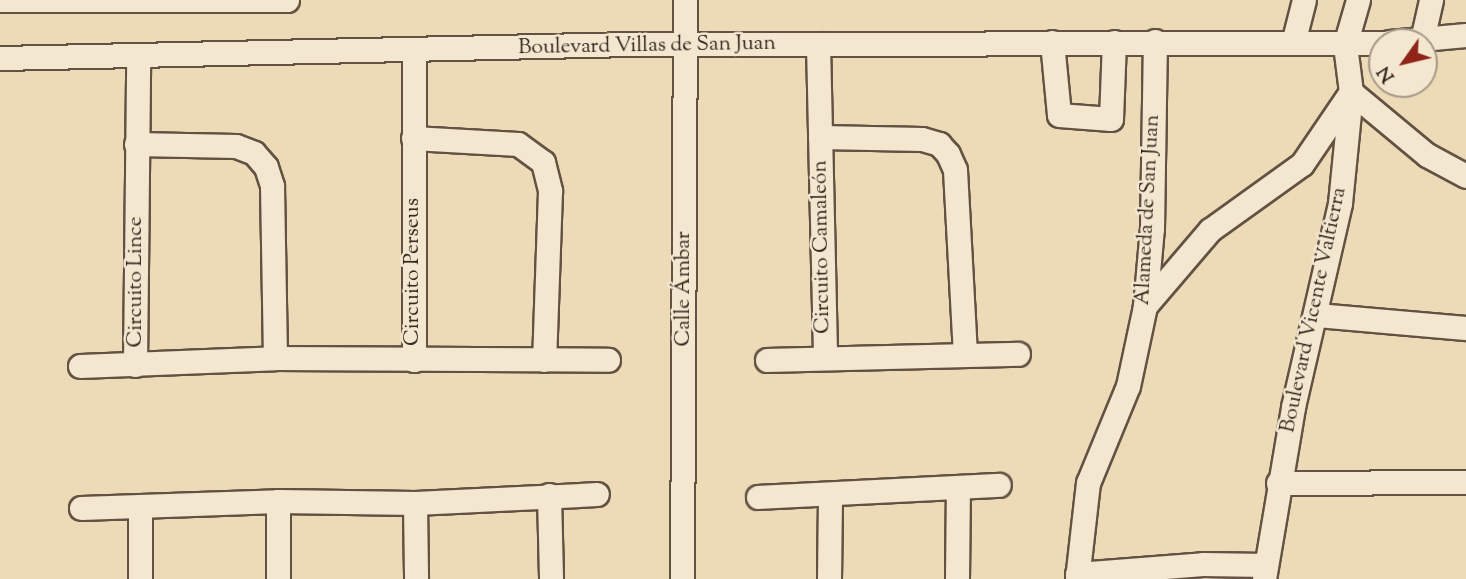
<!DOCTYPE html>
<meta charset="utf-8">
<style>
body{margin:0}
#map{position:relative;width:1466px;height:579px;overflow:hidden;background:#eddab6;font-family:"Sorts Mill Goudy",serif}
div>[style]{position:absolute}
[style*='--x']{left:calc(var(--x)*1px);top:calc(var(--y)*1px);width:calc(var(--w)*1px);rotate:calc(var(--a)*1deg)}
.roads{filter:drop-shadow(2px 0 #635243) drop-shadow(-2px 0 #635243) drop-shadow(0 2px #635243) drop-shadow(0 -2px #635243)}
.minor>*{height:23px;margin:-11.5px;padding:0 11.5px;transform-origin:11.5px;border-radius:11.5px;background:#f3e7d0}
span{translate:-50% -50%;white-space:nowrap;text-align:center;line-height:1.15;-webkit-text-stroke:5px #f3e7d0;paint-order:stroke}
.street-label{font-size:21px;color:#35251d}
.north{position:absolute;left:1368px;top:28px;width:70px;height:70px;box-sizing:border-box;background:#f3e7d0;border:2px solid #a79988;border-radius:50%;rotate:236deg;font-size:19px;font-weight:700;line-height:28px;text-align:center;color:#35251d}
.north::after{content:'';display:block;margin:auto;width:24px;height:32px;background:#8f2418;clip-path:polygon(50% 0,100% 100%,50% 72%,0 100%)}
</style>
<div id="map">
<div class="roads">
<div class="minor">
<i style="--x:0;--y:0;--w:287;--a:0"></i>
<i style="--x:1422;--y:40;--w:41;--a:-77.3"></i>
<i style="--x:1052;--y:42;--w:73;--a:84.5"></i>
<i style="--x:1059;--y:115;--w:52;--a:4.4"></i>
<i style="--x:1111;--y:119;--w:77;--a:-87.8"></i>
<i style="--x:1389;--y:42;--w:77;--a:-5.2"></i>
<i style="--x:1293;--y:43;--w:44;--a:-75.7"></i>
<i style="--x:818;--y:44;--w:312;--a:88.7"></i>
<i style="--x:0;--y:58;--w:630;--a:-1.27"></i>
<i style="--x:630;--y:44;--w:752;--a:-0.08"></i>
<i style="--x:820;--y:137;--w:102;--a:1.1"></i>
<i style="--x:922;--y:139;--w:18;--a:16"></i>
<i style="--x:939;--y:144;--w:13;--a:48"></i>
<i style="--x:948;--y:154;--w:17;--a:66"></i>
<i style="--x:955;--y:170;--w:185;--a:86.9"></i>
<i style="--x:413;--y:138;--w:105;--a:3.3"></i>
<i style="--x:518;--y:144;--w:31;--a:36"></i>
<i style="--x:543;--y:162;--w:30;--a:76"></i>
<i style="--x:550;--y:191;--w:169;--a:92"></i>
<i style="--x:136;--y:144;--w:100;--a:1.1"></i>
<i style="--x:236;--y:146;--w:19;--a:21"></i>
<i style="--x:254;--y:153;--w:18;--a:49"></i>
<i style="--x:266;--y:167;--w:20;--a:72"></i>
<i style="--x:272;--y:186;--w:172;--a:89"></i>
<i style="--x:1145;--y:306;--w:100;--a:-49.5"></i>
<i style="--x:1210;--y:230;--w:113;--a:-35.7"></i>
<i style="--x:1302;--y:164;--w:87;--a:-55.8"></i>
<i style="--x:1351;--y:92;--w:99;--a:39.7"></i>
<i style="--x:1427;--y:155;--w:44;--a:28.3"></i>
<i style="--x:1317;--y:315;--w:150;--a:5"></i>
<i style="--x:414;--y:360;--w:311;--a:-90"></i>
<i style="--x:767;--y:360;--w:251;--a:-1.4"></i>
<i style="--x:135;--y:365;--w:310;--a:-89.4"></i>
<i style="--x:80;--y:366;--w:195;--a:-2.3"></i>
<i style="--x:275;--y:358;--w:333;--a:0.3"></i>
<i style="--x:1278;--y:483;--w:188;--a:-0.3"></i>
<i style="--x:549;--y:495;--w:84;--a:88.6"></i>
<i style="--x:758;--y:497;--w:241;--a:-2.9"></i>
<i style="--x:278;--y:501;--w:78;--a:90"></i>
<i style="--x:415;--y:503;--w:76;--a:89.2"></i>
<i style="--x:81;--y:508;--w:197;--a:-2"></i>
<i style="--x:278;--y:501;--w:137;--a:0.8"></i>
<i style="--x:415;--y:503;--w:182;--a:-2.8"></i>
<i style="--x:1077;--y:574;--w:126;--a:-4.5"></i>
<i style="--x:1203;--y:564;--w:63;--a:0.9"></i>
<i style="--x:140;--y:579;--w:73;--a:-90"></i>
<i style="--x:682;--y:579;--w:579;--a:-89.7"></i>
<i style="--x:829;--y:579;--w:85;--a:-89.3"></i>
<i style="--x:957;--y:579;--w:91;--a:-89.4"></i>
<i style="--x:1077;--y:579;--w:97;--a:-83.5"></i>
<i style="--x:1088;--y:483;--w:105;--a:-67.6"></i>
<i style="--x:1128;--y:386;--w:82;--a:-78"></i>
<i style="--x:1145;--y:306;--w:78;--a:-84.9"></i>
<i style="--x:1152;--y:228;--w:187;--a:-89.1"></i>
<i style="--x:1264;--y:579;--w:174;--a:-80.4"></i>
<i style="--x:1293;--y:407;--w:209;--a:-77"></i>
<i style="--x:1340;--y:203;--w:112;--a:-84.3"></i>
<i style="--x:1351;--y:92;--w:47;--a:-97.3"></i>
<i style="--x:1345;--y:45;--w:47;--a:-73.9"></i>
</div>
</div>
<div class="street-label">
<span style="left:647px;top:46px;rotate:-1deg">Boulevard Villas de San Juan</span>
<span style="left:1148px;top:210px;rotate:-87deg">Alameda de San Juan</span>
<span style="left:822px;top:247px;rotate:-91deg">Circuito Camaleón</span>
<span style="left:413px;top:272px;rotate:-90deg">Circuito Perseus</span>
<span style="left:136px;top:282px;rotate:-90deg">Circuito Lince</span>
<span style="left:684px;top:289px;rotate:-90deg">Calle Ámbar</span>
<span style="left:1314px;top:310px;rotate:-78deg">Boulevard Vicente Valtierra</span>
</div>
<div class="north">N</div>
</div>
